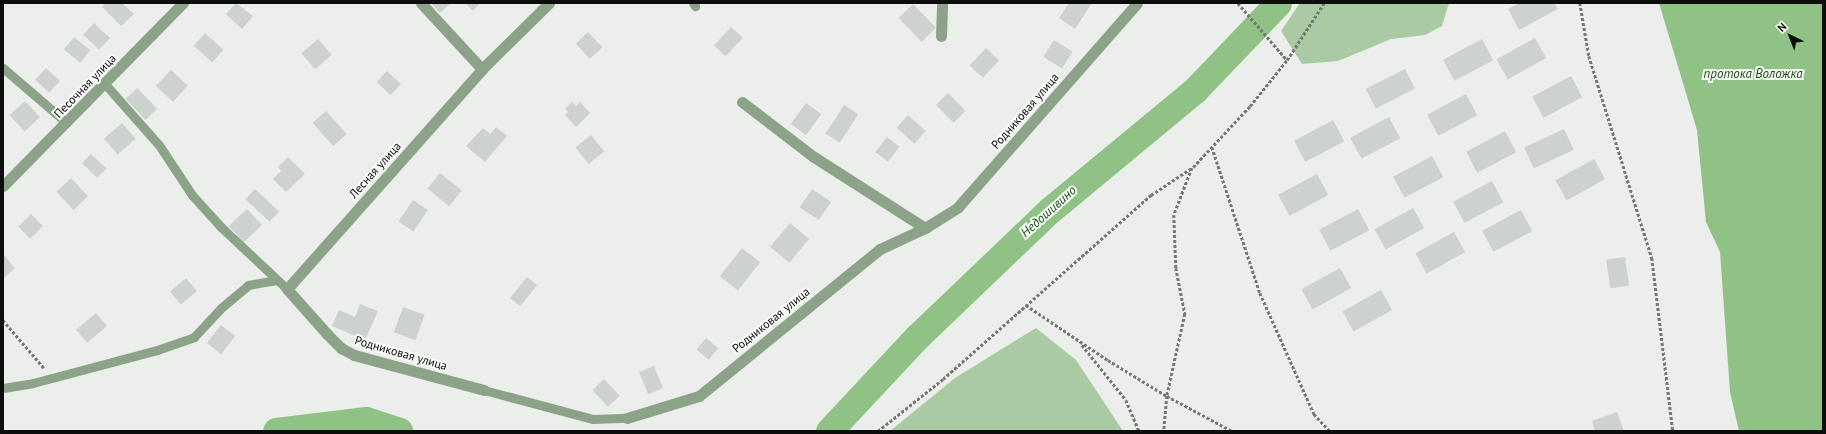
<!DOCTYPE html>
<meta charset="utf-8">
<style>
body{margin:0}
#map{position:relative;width:1826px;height:434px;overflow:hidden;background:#ebeeea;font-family:"PT Sans",sans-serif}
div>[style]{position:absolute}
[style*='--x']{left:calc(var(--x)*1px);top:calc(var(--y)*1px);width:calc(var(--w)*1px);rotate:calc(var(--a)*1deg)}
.green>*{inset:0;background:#aacaa4}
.water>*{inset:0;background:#8fc284}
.river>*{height:27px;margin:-13.5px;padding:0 13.5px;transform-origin:13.5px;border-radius:13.5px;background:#8fc284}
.building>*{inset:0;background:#ced2ce;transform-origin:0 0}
.path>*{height:2.5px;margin-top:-1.25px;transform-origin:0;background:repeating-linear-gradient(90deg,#757774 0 3px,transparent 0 5px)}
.service>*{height:9px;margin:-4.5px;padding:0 4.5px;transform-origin:4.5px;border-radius:4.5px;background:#8da389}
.minor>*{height:11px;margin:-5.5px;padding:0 5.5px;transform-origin:5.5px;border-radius:5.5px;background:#8da389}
span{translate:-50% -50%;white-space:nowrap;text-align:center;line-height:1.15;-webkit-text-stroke:4px #f8fcf7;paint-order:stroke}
.street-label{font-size:12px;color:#0c0e0c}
.water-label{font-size:13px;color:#1b4d10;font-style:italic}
.frame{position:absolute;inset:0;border:4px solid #0c0e0c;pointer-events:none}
.north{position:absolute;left:1770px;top:16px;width:40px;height:40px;-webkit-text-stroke:3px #f8fcf7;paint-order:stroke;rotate:317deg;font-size:11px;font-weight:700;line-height:16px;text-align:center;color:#0c0e0c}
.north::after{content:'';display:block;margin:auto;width:14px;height:18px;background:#0c0e0c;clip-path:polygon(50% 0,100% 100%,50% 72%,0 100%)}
</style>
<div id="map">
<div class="green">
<i style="clip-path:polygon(1300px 3px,1449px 3px,1442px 26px,1425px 35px,1391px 39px,1338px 61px,1302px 64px,1281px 31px)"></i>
<i style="clip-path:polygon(1036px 328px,1076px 360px,1123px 431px,890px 431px,955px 378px)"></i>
</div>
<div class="water">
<i style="clip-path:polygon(1659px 3px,1823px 3px,1823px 431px,1739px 431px,1730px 392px,1720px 252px,1706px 222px,1697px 130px)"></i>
</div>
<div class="river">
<i style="--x:276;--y:431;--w:91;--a:-7"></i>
<i style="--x:366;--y:420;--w:35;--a:18"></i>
<i style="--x:829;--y:431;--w:130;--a:-46.9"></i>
<i style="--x:918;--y:336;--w:182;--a:-43.7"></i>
<i style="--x:1050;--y:210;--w:188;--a:-39.6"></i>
<i style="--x:1195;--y:90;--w:120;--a:-46.3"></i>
</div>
<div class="building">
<i style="clip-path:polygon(106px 3px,122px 3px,134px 14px,121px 26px,102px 7px)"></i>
<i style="clip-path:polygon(236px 3px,253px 16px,242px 29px,226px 14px)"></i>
<i style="clip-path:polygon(431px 3px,451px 3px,440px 13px)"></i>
<i style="clip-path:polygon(465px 3px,480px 3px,473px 11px)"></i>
<i style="clip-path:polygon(1069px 3px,1092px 3px,1075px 29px,1059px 18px)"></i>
<i style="clip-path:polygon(1520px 3px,1554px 3px,1558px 9px,1519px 30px,1508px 9px)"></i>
<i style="left:913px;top:4px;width:33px;height:20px;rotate:46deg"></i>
<i style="left:94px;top:23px;width:22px;height:16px;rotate:43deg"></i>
<i style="left:731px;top:27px;width:16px;height:25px;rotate:43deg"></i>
<i style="left:588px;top:32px;width:21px;height:17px;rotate:47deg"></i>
<i style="left:205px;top:33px;width:25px;height:17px;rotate:42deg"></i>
<i style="left:74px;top:37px;width:21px;height:16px;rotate:39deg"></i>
<i style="left:1535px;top:38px;width:23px;height:44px;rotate:61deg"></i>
<i style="left:318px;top:39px;width:21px;height:22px;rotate:49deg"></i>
<i style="left:1482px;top:39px;width:24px;height:44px;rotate:62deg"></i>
<i style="left:1054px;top:40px;width:22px;height:20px;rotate:32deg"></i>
<i style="left:986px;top:48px;width:18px;height:24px;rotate:43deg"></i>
<i style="left:46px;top:68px;width:19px;height:16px;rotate:43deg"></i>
<i style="left:1405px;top:69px;width:22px;height:44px;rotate:63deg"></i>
<i style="left:171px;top:70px;width:23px;height:22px;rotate:43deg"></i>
<i style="left:387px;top:71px;width:19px;height:15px;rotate:43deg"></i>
<i style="left:1571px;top:76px;width:24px;height:44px;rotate:62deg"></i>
<i style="left:137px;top:88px;width:29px;height:16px;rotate:46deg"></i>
<i style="left:948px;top:93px;width:25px;height:17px;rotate:45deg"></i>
<i style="left:1466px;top:94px;width:24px;height:44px;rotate:62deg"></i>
<i style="left:25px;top:101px;width:22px;height:21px;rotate:47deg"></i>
<i style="clip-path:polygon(572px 102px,576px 106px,580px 102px,590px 113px,576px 127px,565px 115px,568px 112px,565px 109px)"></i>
<i style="left:806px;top:103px;width:19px;height:26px;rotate:36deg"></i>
<i style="left:844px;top:105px;width:17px;height:34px;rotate:33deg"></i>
<i style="left:326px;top:111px;width:31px;height:18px;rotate:48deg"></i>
<i style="left:908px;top:115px;width:24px;height:17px;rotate:42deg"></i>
<i style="left:1389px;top:117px;width:24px;height:44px;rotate:62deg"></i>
<i style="left:1333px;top:120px;width:24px;height:44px;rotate:62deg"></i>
<i style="left:122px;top:123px;width:21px;height:24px;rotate:49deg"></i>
<i style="clip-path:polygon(496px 127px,507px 136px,485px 162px,466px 146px,483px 128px,490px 134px)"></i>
<i style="left:1564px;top:129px;width:23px;height:44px;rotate:65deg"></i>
<i style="left:1505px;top:131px;width:24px;height:44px;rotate:62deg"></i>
<i style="left:591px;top:135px;width:21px;height:20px;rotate:51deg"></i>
<i style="left:887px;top:137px;width:16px;height:19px;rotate:38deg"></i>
<i style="left:91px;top:154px;width:21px;height:13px;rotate:43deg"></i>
<i style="left:1432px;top:156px;width:24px;height:44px;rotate:62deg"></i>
<i style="clip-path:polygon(288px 157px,305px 174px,286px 192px,273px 179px,281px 171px,278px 167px)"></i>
<i style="left:1594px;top:159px;width:23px;height:44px;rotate:61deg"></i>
<i style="left:440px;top:173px;width:28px;height:20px;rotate:39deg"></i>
<i style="left:1317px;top:174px;width:24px;height:44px;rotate:62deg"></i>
<i style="left:71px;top:178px;width:25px;height:20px;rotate:47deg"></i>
<i style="left:1492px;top:181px;width:24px;height:44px;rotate:62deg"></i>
<i style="left:255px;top:189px;width:33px;height:14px;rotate:43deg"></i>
<i style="left:812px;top:189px;width:23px;height:22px;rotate:34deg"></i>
<i style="left:413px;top:200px;width:18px;height:26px;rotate:34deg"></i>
<i style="left:1413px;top:208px;width:23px;height:44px;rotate:61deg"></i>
<i style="left:247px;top:209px;width:22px;height:25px;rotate:47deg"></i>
<i style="left:1358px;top:209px;width:24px;height:44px;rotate:62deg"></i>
<i style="left:1521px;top:210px;width:24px;height:44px;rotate:62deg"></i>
<i style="left:31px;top:214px;width:17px;height:18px;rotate:45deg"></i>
<i style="left:790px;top:223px;width:25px;height:31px;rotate:40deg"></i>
<i style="left:1454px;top:232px;width:23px;height:44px;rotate:61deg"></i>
<i style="left:742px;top:248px;width:23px;height:36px;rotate:38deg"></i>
<i style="clip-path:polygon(3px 254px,15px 268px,3px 279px)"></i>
<i style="left:1625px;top:257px;width:29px;height:19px;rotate:82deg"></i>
<i style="left:1340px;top:268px;width:23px;height:44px;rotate:61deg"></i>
<i style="left:527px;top:277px;width:13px;height:27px;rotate:39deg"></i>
<i style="left:186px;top:278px;width:17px;height:21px;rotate:50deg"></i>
<i style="left:1381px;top:290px;width:23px;height:44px;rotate:61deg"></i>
<i style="clip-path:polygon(360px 304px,378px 311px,365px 340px,332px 326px,339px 310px,355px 317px)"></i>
<i style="left:403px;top:307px;width:23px;height:27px;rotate:20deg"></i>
<i style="left:96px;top:313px;width:17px;height:26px;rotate:50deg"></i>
<i style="left:221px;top:325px;width:18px;height:23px;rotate:38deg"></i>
<i style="left:706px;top:338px;width:16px;height:15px;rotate:40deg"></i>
<i style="left:654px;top:366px;width:24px;height:16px;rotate:68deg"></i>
<i style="left:604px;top:379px;width:23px;height:16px;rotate:47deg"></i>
<i style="clip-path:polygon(1617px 412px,1624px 431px,1595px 431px,1592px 421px)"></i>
</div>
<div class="path">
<i style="--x:1238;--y:3;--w:75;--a:49.3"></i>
<i style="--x:1580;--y:3;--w:54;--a:80.4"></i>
<i style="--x:1589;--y:56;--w:212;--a:72.7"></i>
<i style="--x:1652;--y:258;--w:174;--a:83.1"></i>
<i style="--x:1212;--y:147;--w:154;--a:71.8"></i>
<i style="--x:1260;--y:293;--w:133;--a:65.9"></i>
<i style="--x:1314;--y:414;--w:23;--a:47"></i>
<i style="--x:1192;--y:168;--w:50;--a:111"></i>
<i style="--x:1174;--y:215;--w:53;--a:87.8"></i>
<i style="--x:1176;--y:268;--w:47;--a:78.9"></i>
<i style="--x:1185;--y:314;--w:84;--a:102.4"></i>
<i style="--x:1167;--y:396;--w:74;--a:28.3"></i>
<i style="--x:1026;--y:305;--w:99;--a:33.9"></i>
<i style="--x:1108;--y:360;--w:69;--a:31.4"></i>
<i style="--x:1167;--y:396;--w:35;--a:95"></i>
<i style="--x:3;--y:320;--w:63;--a:49.5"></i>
<i style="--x:1082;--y:345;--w:70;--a:51.3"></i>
<i style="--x:1126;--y:400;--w:34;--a:67"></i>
<i style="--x:878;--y:431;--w:83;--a:-38.7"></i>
<i style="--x:943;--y:379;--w:278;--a:-41.5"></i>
<i style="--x:1151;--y:195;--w:50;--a:-33.7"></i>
<i style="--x:1193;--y:167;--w:83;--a:-46.9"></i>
<i style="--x:1250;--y:106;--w:59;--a:-51.2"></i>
<i style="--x:1287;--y:60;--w:68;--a:-57"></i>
</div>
<div class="service">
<i style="--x:693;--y:3;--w:4;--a:56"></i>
<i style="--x:3;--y:68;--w:84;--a:40.7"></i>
<i style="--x:105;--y:84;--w:81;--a:48.5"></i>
<i style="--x:159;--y:145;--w:60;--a:56.6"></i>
<i style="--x:192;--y:195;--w:43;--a:47.8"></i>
<i style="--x:221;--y:227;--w:91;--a:43.2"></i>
<i style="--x:3;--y:388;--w:30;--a:-9"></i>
<i style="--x:33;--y:383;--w:128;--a:-14.9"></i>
<i style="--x:157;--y:350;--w:39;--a:-19"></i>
<i style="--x:194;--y:337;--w:40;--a:-47"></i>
<i style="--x:221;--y:308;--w:35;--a:-40"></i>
<i style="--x:248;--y:285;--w:29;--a:-10"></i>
<i style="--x:484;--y:390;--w:113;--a:14.9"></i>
<i style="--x:593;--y:419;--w:34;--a:-2"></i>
</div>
<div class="minor">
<i style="--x:421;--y:3;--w:90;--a:47.3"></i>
<i style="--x:941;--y:36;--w:33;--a:-88"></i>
<i style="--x:742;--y:102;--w:91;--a:37.4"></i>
<i style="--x:814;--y:157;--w:132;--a:32.6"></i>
<i style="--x:3;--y:186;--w:257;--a:-45.5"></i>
<i style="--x:484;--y:390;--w:135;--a:-164.9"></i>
<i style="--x:354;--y:355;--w:15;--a:-152"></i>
<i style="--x:341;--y:348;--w:20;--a:-135"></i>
<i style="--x:327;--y:334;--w:60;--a:-131.6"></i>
<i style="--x:287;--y:289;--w:294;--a:-48.4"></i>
<i style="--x:482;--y:69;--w:94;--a:-44.6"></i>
<i style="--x:627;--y:418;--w:75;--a:-17"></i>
<i style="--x:699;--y:396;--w:233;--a:-39.1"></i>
<i style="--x:880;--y:249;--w:50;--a:-25"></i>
<i style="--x:925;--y:228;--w:39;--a:-32"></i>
<i style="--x:958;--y:207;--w:271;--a:-48.7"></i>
</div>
<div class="street-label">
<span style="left:85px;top:86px;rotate:-46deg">Песочная улица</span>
<span style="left:1025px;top:111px;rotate:-49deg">Родниковая улица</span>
<span style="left:375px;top:170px;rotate:-48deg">Лесная улица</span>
<span style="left:771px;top:320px;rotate:-39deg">Родниковая улица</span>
<span style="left:401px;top:353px;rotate:16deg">Родниковая улица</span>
</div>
<div class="water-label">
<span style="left:1753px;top:74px">протока Воложка</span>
<span style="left:1049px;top:212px;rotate:-42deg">Недошивино</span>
</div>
<div class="frame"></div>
<div class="north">N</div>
</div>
